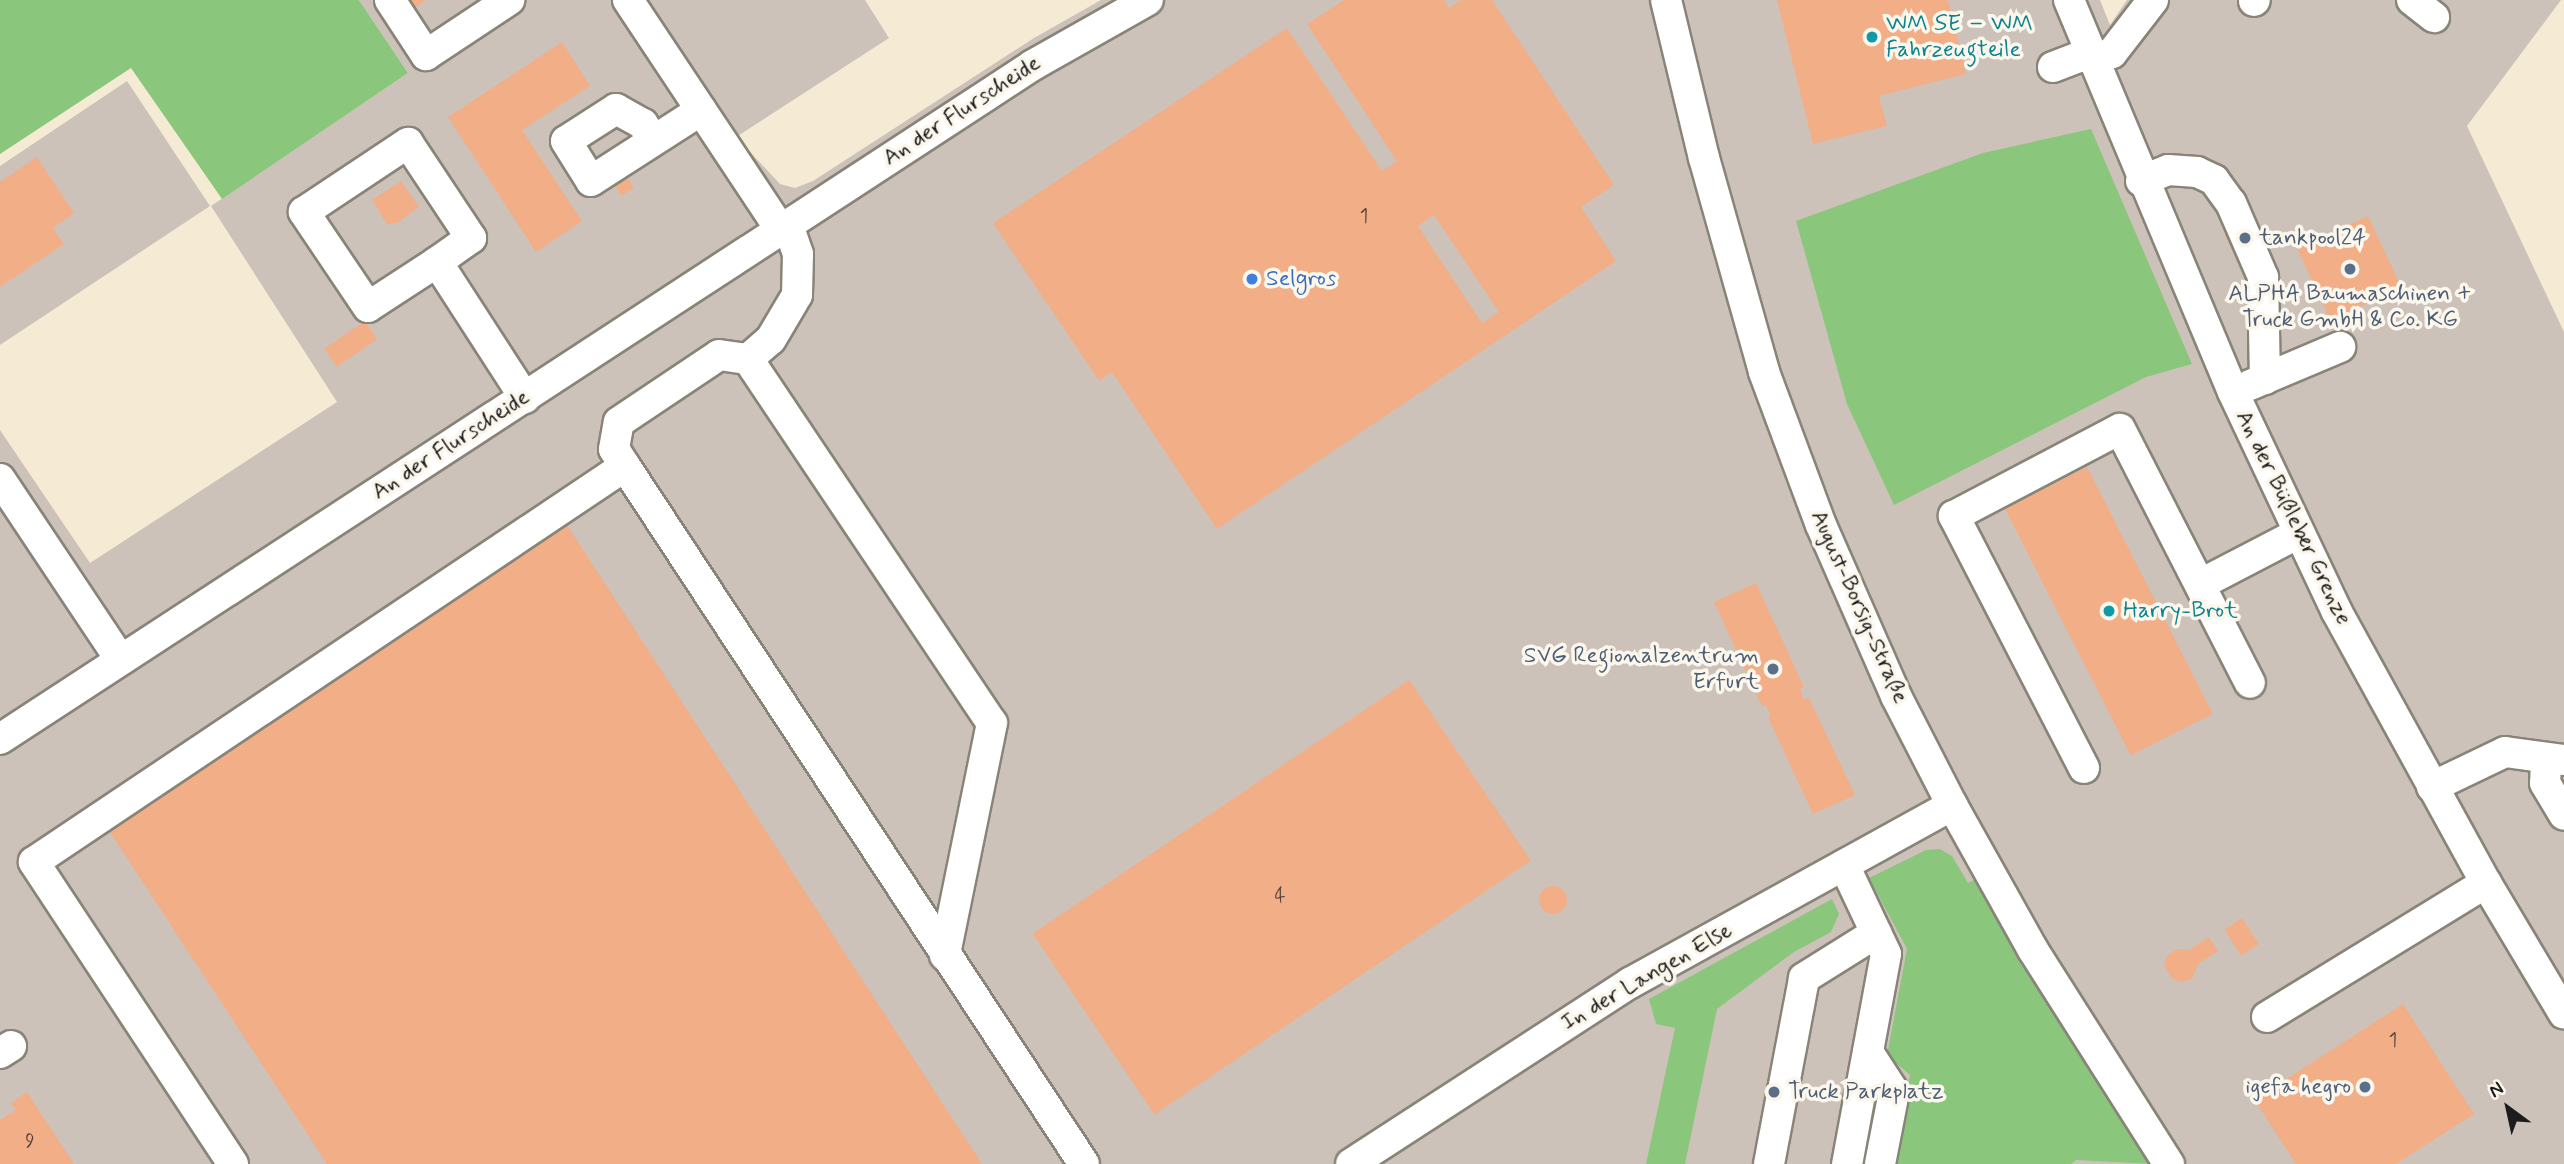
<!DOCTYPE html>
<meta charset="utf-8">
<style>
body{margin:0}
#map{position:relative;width:2564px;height:1164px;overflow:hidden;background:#f5ebd5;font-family:Mynerve,sans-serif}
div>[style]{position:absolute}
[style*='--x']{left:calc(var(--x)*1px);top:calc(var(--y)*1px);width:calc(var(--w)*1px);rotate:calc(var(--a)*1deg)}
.industrial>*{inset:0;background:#cdc2b9}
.green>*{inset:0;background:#8ac67c}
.building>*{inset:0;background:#f1ae87;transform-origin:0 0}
.round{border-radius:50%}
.roads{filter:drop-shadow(2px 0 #888478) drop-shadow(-2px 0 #888478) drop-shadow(0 2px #888478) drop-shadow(0 -2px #888478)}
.minor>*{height:30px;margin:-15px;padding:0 15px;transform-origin:15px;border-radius:15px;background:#fff}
.dots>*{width:19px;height:19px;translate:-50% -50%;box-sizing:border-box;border:4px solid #fbf7ec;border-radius:50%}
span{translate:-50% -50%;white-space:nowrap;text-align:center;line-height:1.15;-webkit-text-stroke:7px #fbf7ec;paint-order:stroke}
.number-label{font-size:19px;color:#514037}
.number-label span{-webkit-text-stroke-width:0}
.culture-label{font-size:23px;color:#0d838f}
.left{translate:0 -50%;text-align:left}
.street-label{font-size:23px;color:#1c1c1c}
.service-label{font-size:23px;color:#4e5e75}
.right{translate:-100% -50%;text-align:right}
.shop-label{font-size:23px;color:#366cbe}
.north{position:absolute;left:2473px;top:1073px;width:70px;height:70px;-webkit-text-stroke:5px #fbf7ec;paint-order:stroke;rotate:327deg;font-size:19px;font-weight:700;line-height:28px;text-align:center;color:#1c1c1c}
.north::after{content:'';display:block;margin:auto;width:24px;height:32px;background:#1c1c1c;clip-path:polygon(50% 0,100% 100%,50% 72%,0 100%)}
</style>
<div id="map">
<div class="industrial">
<i style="clip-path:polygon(359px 0,865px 0,889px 38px,736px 137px,780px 184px,795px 188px,813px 181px,1034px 38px,1101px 0,2100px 0,2110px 25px,2127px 0,2561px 0,2467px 126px,2564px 332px,2564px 1164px,0 1164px,0 430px,90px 563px,337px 402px,211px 206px,408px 73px)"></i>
<i style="clip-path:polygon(127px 81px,210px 206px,0 345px,0 166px)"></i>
</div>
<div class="green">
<i style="clip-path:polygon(0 0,359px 0,408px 73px,222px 199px,131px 68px,0 154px)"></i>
<i style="clip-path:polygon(2091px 129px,2192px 364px,2146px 377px,1894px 505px,1847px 404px,1796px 221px,1983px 153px)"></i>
<i style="clip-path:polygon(1940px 849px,1952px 856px,1968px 883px,1978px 878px,2154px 1164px,2076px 1160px,2071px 1164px,1893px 1164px,1910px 1075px,1887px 1055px,1907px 949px,1869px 878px,1926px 850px)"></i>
<i style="clip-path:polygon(1832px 899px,1839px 914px,1831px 932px,1794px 952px,1717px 1009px,1685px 1164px,1646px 1164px,1675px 1028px,1656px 1024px,1649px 999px)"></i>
</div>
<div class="building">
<i style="clip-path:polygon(404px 0,426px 0,411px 10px)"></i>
<i style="clip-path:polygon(evenodd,1344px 0,1444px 0,1449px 8px,1461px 0,1492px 0,1614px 185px,1581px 207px,1616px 261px,1217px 529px,1112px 372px,1099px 381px,993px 223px,1287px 28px,1382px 171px,1397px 161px,1307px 24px,1344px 0,1434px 215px,1499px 312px,1482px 323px,1418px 226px,1434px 215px)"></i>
<i style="clip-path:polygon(1777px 0,1948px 0,1966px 74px,1879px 96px,1887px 126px,1813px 144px)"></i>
<i style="clip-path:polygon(562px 42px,590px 86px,522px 130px,582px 221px,536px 252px,448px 117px)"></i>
<i style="clip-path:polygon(37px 157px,74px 213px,53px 228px,64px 244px,0 287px,0 182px)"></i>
<i style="left:626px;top:175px;width:15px;height:15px;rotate:58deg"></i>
<i style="clip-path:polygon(401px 181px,419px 207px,397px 223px,387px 224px,372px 200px)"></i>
<i style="left:2368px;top:216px;width:79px;height:78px;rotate:65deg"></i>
<i style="left:2256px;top:219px;width:26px;height:35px;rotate:65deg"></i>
<i style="left:365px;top:321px;width:22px;height:49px;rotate:56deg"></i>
<i style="left:2087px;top:467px;width:277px;height:92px;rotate:63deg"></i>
<i style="clip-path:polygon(567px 525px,982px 1164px,327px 1164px,106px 826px)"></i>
<i style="clip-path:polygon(1756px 583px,1804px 687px,1800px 689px,1804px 700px,1809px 698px,1855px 795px,1813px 814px,1768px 717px,1771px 716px,1766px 705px,1762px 706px,1714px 602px)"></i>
<i style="left:1409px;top:680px;width:218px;height:454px;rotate:56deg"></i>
<i class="round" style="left:1539px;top:886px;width:28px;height:28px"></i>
<i style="left:2242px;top:918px;width:31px;height:21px;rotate:57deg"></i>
<i style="clip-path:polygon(2209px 937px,2218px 951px,2198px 964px,2192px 979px,2181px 982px,2171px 978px,2164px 964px,2168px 955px,2177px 949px,2189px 950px)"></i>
<i style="clip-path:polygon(2403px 1004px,2474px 1114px,2396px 1164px,2296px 1164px,2250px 1093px,2272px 1079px,2277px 1085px)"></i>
<i style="clip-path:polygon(27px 1092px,32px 1100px,74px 1164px,0 1164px,0 1120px,16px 1110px,11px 1103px)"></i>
</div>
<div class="roads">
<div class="minor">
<i style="--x:390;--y:0;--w:66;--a:56.8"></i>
<i style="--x:426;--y:55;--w:100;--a:-33.5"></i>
<i style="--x:628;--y:0;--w:276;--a:56.4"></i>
<i style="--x:1666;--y:0;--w:163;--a:76.5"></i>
<i style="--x:1704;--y:158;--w:222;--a:74.3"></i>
<i style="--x:1764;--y:372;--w:163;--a:69.6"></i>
<i style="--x:1821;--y:525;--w:187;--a:66.3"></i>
<i style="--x:1896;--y:696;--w:123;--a:62.8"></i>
<i style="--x:1952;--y:805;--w:166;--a:60.8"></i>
<i style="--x:2033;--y:950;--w:254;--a:57.6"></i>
<i style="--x:2069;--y:0;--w:425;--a:67.3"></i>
<i style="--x:2233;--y:392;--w:243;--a:64.7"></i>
<i style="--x:2337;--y:612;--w:309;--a:61.2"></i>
<i style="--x:2486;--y:883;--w:152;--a:59.2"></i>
<i style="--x:2412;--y:0;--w:28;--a:38"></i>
<i style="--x:2254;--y:1;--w:1;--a:-45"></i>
<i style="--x:2092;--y:60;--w:21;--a:-19"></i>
<i style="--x:2112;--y:53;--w:67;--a:-52.3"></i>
<i style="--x:2053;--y:67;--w:39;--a:-21"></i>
<i style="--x:653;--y:140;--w:19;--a:-122"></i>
<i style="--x:643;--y:124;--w:31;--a:-151"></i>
<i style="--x:616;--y:109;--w:59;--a:147.4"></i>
<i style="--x:566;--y:141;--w:47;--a:58"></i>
<i style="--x:591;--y:181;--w:131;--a:-32.8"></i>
<i style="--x:2141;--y:181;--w:29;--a:-22"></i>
<i style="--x:2168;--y:170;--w:29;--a:4"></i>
<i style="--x:2197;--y:172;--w:19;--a:25"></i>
<i style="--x:2214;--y:180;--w:29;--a:54"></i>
<i style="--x:2231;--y:203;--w:81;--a:66.6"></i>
<i style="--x:2263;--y:277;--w:102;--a:88.9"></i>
<i style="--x:437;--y:262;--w:82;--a:146.9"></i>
<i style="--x:368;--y:307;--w:115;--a:-124"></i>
<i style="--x:304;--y:212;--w:125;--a:-33.6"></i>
<i style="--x:408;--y:143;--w:114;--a:56.4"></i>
<i style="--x:471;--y:238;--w:42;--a:144.8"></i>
<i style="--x:437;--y:262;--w:162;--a:57.1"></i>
<i style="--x:748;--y:359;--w:30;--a:-41"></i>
<i style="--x:771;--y:339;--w:51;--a:-59.4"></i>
<i style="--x:797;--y:295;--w:41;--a:-88.6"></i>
<i style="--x:798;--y:254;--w:31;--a:-109"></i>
<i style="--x:2250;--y:385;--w:98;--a:-22.9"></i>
<i style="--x:625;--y:466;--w:835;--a:56.67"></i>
<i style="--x:0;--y:479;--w:216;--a:56.3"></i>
<i style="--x:2201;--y:584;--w:110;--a:-27.5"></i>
<i style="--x:0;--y:739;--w:1233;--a:-33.12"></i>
<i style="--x:1033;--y:65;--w:132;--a:-29.5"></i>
<i style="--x:2546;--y:759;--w:24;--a:92"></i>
<i style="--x:2545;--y:783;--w:37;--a:59"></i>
<i style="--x:2084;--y:768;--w:284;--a:-117.3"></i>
<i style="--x:1954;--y:516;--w:187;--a:-27.7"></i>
<i style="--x:2120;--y:429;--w:285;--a:62.9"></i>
<i style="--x:2432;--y:787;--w:81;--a:-25.6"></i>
<i style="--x:2505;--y:752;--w:60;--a:7.7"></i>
<i style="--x:1844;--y:865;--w:98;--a:64.7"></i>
<i style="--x:1886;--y:954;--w:214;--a:100.5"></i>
<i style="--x:2267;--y:1017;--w:257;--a:-31.5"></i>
<i style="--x:1868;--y:1052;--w:48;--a:57"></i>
<i style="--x:1894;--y:1092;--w:73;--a:101"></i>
<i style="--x:0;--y:1053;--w:13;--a:-32"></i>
<i style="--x:233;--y:1164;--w:362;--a:-123.4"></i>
<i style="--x:34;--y:862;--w:711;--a:-33.82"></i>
<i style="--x:625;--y:466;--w:20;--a:-123"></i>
<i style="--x:614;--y:449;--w:27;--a:-80"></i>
<i style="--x:619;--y:422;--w:120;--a:-33.8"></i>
<i style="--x:719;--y:355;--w:29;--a:8"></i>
<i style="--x:748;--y:359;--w:438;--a:56.2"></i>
<i style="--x:992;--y:723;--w:237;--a:101.5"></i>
<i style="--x:1351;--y:1164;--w:333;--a:-33"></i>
<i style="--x:1630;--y:983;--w:368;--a:-28.9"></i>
<i style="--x:1769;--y:1164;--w:189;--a:-79.3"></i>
<i style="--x:1804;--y:978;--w:85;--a:-32"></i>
</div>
</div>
<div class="dots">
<i style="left:1872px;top:37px;background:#0f9aa8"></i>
<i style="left:2245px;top:238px;background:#5c6f8a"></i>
<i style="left:2350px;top:269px;background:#5c6f8a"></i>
<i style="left:1252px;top:279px;background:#3f7fe0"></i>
<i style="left:2109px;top:611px;background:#0f9aa8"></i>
<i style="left:1773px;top:669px;background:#5c6f8a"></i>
<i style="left:2365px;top:1087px;background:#5c6f8a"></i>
<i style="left:1774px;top:1092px;background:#5c6f8a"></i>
</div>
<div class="number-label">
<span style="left:1364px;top:217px">1</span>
<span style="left:1280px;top:897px">4</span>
<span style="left:2393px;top:1041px">1</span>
<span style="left:30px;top:1142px">9</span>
</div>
<div class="culture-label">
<span class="left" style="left:1886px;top:37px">WM SE – WM<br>Fahrzeugteile</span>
<span class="left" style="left:2123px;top:611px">Harry-Brot</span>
</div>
<div class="street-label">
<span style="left:962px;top:111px;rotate:-33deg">An der Flurscheide</span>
<span style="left:451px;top:445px;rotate:-33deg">An der Flurscheide</span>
<span style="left:2293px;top:518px;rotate:64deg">An der Büßleber Grenze</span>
<span style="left:1859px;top:607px;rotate:66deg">August-Borsig-Straße</span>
<span style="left:1647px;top:977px;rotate:-30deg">In der Langen Else</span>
</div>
<div class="service-label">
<span class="left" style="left:2259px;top:238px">tankpool24</span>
<span style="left:2350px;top:307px">ALPHA Baumaschinen +<br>Truck GmbH &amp; Co. KG</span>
<span class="right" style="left:1759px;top:669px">SVG Regionalzentrum<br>Erfurt</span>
<span class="right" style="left:2351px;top:1087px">igefa hegro</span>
<span class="left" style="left:1788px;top:1092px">Truck Parkplatz</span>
</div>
<div class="shop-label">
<span class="left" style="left:1266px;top:279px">Selgros</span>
</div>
<div class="north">N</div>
</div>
